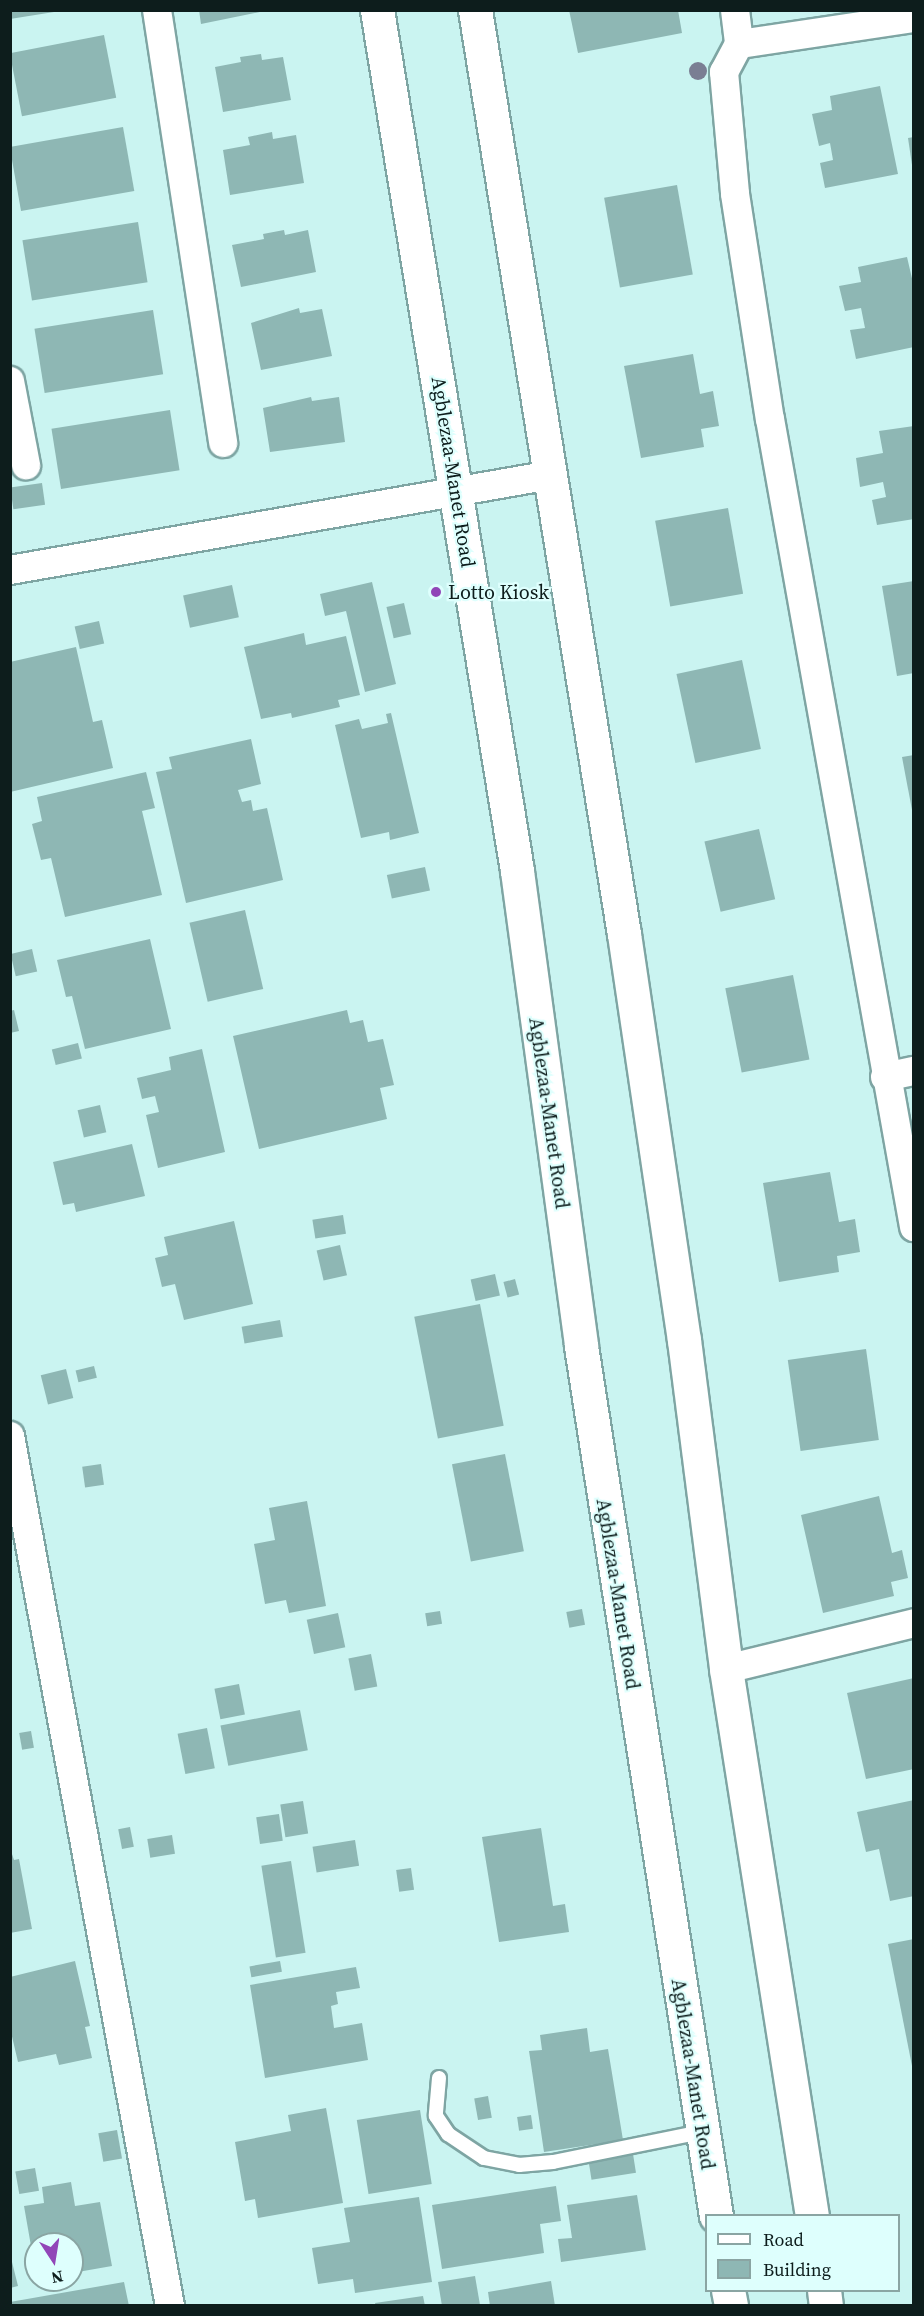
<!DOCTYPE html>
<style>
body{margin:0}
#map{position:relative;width:924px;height:2316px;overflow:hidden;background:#caf4f1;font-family:"Source Serif 4",serif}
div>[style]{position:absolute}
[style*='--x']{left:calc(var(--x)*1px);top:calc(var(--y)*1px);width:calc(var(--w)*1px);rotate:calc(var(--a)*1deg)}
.building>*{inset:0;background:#8eb7b4;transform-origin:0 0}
.roads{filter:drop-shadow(2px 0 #7ea5a3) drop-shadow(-2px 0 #7ea5a3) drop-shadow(0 2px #7ea5a3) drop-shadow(0 -2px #7ea5a3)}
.lane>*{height:14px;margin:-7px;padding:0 7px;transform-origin:7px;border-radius:7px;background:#fff}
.street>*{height:28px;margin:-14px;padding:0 14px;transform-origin:14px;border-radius:14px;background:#fff}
.secondary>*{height:33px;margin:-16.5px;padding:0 16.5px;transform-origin:16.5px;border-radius:16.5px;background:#fff}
.trees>*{width:18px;height:18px;margin:-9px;border-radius:50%;background:#7a7e93}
.dots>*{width:16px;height:16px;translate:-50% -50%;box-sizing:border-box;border:3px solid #defffd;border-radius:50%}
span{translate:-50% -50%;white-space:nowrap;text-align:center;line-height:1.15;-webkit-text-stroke:4.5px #defffd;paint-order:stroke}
.street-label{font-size:20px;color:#0d1d1c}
.poi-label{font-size:20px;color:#0d1d1c}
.left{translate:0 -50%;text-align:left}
.frame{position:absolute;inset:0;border:12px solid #0d1d1c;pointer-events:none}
.legend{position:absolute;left:705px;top:2214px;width:195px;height:78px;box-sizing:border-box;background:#defffd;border:2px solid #8aa5a3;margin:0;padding:8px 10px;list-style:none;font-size:18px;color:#0d1d1c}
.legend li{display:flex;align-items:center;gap:12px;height:30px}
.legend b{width:30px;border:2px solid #8aa5a3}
.north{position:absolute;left:24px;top:2232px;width:60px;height:60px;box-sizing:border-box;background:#defffd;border:2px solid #8aa5a3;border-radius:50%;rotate:168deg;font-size:16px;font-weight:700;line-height:24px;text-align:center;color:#0d1d1c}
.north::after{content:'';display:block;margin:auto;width:21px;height:27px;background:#9146b8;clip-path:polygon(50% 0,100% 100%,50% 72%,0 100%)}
</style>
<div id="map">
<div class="building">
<i style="clip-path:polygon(10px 10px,54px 10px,54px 12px,10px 19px)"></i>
<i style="clip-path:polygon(199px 10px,260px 10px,260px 12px,201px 24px)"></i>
<i style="clip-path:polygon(569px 10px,678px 10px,682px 33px,578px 53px)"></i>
<i style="left:104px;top:35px;width:64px;height:96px;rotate:79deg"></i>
<i style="clip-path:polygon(261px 54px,262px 60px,283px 57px,291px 100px,223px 112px,215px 67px,241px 62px,240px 57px)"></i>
<i style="clip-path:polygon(880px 86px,898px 174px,825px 188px,820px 163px,833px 160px,830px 143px,819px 146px,812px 114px,832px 110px,830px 96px)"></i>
<i style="left:123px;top:127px;width:65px;height:115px;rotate:80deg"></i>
<i style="clip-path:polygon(272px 132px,273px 139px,296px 135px,304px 183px,230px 195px,223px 150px,250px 145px,248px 137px)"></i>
<i style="clip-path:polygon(914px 137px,914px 164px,912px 165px,908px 138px)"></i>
<i style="left:677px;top:185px;width:91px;height:74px;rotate:80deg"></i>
<i style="left:138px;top:222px;width:61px;height:117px;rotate:81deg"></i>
<i style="clip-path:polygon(284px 230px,285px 235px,308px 230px,316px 272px,241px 287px,232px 245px,264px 239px,263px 234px)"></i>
<i style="clip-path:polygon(907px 257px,914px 287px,914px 347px,856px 359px,850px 330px,865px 328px,861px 308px,845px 311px,839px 286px,861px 282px,858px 267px)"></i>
<i style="clip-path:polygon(299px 308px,300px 313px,322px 309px,332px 356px,261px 370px,251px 323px)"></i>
<i style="left:153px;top:310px;width:65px;height:120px;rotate:81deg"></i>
<i style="clip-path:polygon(693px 354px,700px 394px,713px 391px,719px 426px,701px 429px,704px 447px,641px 458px,624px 366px)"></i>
<i style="clip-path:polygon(311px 397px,312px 401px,339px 397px,345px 442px,270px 452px,263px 408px)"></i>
<i style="left:170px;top:410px;width:61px;height:120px;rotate:81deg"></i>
<i style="clip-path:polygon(914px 426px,914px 519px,877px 525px,872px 500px,886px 497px,883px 482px,860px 487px,856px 458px,883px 453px,879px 431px)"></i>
<i style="left:42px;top:483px;width:22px;height:32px;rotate:82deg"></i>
<i style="left:728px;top:508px;width:87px;height:74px;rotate:80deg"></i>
<i style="clip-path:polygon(914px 581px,914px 673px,897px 676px,882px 586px)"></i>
<i style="clip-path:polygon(372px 582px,396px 684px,365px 692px,346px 611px,325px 616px,320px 594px)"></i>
<i style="left:232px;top:585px;width:33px;height:50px;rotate:78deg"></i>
<i style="left:404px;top:603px;width:32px;height:18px;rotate:77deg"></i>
<i style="left:99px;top:621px;width:23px;height:25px;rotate:77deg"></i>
<i style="clip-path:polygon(304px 633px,306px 645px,346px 636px,360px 695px,338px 700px,340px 707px,292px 718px,291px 713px,261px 719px,244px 647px)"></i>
<i style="clip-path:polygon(76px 647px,93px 722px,102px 720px,113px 768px,10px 792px,10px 662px)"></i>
<i style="left:742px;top:660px;width:91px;height:67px;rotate:78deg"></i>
<i style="clip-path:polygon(391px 713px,419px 833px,390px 840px,389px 832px,361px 838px,335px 725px,359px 719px,362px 729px,388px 723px,386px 714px)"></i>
<i style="clip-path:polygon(251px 739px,261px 784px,238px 790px,242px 802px,251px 800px,253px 811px,267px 808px,283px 880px,186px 903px,156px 772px,172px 769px,169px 757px)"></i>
<i style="clip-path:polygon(914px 755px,914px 810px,912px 810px,902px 757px)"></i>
<i style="clip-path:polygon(146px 772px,155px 808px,142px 811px,162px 895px,65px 917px,51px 858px,41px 860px,32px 824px,42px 821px,37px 797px)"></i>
<i style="left:759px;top:829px;width:72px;height:56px;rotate:77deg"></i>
<i style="left:425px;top:867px;width:24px;height:39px;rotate:78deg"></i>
<i style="left:245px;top:910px;width:81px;height:57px;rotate:77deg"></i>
<i style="clip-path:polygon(150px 939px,171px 1029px,85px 1049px,72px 996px,66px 997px,57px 960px)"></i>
<i style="left:32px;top:949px;width:23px;height:22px;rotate:77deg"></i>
<i style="left:793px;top:975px;width:86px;height:69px;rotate:79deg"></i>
<i style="clip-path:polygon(14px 1010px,19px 1031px,10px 1033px,10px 1011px)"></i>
<i style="clip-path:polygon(347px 1010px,350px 1023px,363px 1020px,368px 1042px,383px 1039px,394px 1085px,380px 1088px,387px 1119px,259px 1149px,233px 1036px)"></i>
<i style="left:78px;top:1043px;width:16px;height:27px;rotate:76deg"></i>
<i style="clip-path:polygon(202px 1049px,225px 1152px,158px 1168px,146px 1115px,159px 1112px,155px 1096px,142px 1099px,137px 1078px,171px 1070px,169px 1057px)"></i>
<i style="left:100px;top:1105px;width:28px;height:23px;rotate:77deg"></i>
<i style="clip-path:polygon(132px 1144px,145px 1196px,76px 1212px,74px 1203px,63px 1205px,53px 1162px)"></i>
<i style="clip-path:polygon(830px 1172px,839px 1222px,855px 1219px,860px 1252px,837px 1256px,839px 1272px,779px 1282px,763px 1183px)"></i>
<i style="left:343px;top:1215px;width:19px;height:31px;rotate:81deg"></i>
<i style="clip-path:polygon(234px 1221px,253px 1304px,184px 1320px,175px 1284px,162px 1287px,155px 1258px,168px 1255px,164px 1237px)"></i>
<i style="left:340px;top:1245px;width:31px;height:24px;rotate:77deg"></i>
<i style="left:495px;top:1274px;width:22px;height:25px;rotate:77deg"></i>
<i style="left:515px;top:1279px;width:16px;height:12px;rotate:75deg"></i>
<i style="left:480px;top:1304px;width:124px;height:67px;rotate:79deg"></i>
<i style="left:280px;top:1320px;width:17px;height:39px;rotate:80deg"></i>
<i style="left:866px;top:1349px;width:92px;height:79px;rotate:82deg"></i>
<i style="left:94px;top:1366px;width:12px;height:19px;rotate:76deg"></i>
<i style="left:66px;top:1369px;width:30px;height:26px;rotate:76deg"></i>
<i style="left:505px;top:1454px;width:99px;height:54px;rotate:79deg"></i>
<i style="left:101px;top:1464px;width:21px;height:19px;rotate:82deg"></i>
<i style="clip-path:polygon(879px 1496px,892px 1553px,902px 1550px,908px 1578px,891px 1582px,894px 1596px,823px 1613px,801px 1515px)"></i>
<i style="clip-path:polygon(307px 1501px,326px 1606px,289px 1613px,286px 1600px,265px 1604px,254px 1544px,275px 1540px,269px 1508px)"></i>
<i style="left:582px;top:1609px;width:16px;height:16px;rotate:79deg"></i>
<i style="left:440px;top:1611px;width:13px;height:15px;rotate:81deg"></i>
<i style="left:338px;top:1613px;width:35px;height:32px;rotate:78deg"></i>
<i style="left:371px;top:1654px;width:33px;height:23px;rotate:79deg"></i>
<i style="clip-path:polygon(914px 1678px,914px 1769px,866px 1779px,847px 1693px)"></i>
<i style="left:239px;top:1684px;width:31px;height:25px;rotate:79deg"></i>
<i style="left:300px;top:1710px;width:41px;height:81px;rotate:79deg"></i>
<i style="left:207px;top:1728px;width:41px;height:30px;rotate:79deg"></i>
<i style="left:31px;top:1731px;width:17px;height:12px;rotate:80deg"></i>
<i style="clip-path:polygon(914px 1800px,914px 1896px,890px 1901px,879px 1849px,866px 1852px,857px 1812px)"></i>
<i style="left:303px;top:1801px;width:33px;height:23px;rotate:81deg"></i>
<i style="left:279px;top:1814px;width:27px;height:23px;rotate:82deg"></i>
<i style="left:130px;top:1827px;width:20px;height:12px;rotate:79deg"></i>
<i style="clip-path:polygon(541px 1828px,553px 1906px,565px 1904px,569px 1932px,499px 1942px,482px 1837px)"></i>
<i style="left:172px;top:1835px;width:19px;height:25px;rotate:81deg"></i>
<i style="left:355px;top:1840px;width:26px;height:43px;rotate:81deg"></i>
<i style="clip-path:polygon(10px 1848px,14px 1860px,19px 1859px,32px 1929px,10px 1933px)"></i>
<i style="left:291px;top:1861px;width:93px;height:30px;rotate:81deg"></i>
<i style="left:411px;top:1868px;width:22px;height:15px;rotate:82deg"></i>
<i style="clip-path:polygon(914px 1939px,914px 2066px,912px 2066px,888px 1944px)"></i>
<i style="clip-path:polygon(75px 1961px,90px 2026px,85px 2027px,92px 2058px,59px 2065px,56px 2054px,18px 2062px,10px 2028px,10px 1977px)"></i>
<i style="left:280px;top:1961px;width:11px;height:31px;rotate:80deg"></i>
<i style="clip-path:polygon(356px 1967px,360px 1988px,336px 1992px,338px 2004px,331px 2006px,334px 2028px,362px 2023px,368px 2060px,265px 2078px,250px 1985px)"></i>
<i style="clip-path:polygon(587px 2028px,590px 2052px,608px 2049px,623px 2140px,544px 2152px,529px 2051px,542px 2050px,540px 2035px)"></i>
<i style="left:488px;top:2096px;width:22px;height:14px;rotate:80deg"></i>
<i style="clip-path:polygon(326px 2108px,343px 2203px,258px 2218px,255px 2199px,245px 2201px,235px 2142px,291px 2131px,288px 2115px)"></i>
<i style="left:420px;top:2110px;width:75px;height:64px;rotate:81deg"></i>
<i style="left:531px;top:2115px;width:14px;height:14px;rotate:82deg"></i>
<i style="left:117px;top:2130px;width:29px;height:19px;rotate:80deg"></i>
<i style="left:633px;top:2154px;width:19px;height:45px;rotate:81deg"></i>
<i style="left:35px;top:2168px;width:23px;height:20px;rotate:80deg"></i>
<i style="clip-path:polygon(71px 2182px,75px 2206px,100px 2202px,112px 2266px,72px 2273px,72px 2244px,36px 2244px,35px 2269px,24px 2206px,44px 2203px,42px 2187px)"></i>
<i style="clip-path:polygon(556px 2186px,561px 2221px,540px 2224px,544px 2253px,442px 2269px,432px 2205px)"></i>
<i style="clip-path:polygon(637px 2195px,646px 2250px,561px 2262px,558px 2239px,572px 2238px,567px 2205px)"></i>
<i style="clip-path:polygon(419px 2197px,432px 2282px,355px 2293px,353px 2279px,318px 2284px,312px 2248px,350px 2242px,344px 2208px)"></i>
<i style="clip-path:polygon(10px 2254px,18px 2286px,10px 2288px)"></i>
<i style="clip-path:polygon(475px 2276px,480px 2305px,442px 2306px,438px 2282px)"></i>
<i style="clip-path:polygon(551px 2281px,555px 2306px,490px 2306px,488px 2292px)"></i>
<i style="clip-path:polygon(124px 2282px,129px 2306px,10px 2306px,10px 2302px)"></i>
<i style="clip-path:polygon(423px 2296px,425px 2306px,376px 2306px,375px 2303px)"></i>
</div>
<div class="roads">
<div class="lane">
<i style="--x:439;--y:2078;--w:38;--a:95"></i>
<i style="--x:436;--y:2116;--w:22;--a:56"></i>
<i style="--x:448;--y:2134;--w:43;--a:33.7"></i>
<i style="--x:484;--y:2158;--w:36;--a:11"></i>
<i style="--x:519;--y:2165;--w:34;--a:-5"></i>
<i style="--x:553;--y:2162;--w:152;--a:-11.4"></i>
</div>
<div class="street">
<i style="--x:157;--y:10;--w:438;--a:81.3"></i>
<i style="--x:735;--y:10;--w:34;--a:83"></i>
<i style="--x:914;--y:18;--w:177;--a:171.5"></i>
<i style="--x:739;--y:44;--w:32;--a:118"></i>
<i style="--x:724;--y:72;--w:122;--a:84.8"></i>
<i style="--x:735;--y:194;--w:228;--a:81.2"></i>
<i style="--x:770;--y:419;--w:821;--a:79.89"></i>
<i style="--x:10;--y:381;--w:86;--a:79.2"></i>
<i style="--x:10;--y:570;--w:549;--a:-9.96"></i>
<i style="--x:885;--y:1077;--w:30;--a:-12"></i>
<i style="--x:10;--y:1436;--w:885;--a:79.58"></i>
<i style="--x:726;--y:1669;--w:194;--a:-13.7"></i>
</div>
<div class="secondary">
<i style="--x:377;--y:10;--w:872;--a:80.76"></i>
<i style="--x:517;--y:871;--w:479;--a:82.3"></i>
<i style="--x:581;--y:1346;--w:880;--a:81.18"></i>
<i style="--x:475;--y:10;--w:936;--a:80.84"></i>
<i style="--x:624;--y:934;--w:410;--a:81.6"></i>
<i style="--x:684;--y:1340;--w:332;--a:82.7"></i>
<i style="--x:726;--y:1669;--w:554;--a:81.07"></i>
<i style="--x:728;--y:2290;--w:16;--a:79"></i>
<i style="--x:824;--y:2290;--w:16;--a:83"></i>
</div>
</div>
<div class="trees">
<i style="left:698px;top:71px"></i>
</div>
<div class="dots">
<i style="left:436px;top:592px;background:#9146b8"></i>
</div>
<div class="street-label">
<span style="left:453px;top:472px;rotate:81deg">Agblezaa-Manet Road</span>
<span style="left:549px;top:1113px;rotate:82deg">Agblezaa-Manet Road</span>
<span style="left:618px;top:1594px;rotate:81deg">Agblezaa-Manet Road</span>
<span style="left:693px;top:2074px;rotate:81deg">Agblezaa-Manet Road</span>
</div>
<div class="poi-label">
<span class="left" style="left:448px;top:592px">Lotto Kiosk</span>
</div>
<div class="frame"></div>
<ul class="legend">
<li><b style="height:8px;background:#fff"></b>Road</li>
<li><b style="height:16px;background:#8eb7b4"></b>Building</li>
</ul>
<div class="north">N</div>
</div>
